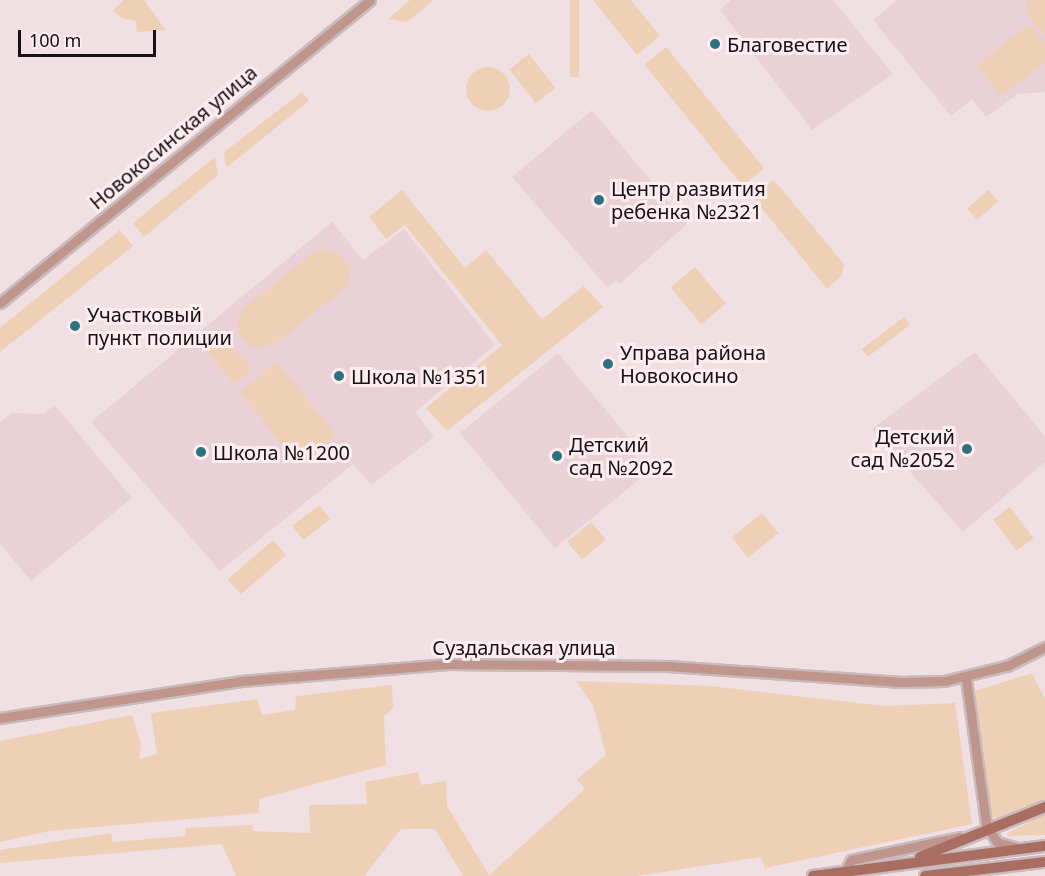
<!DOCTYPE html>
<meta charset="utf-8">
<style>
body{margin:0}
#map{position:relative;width:1045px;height:876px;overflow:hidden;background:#f0e0e3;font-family:"Noto Sans",sans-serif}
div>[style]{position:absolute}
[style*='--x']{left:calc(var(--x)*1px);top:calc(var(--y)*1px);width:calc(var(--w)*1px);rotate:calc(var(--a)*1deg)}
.built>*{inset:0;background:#ead1d7}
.green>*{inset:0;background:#eed0b6;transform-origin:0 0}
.round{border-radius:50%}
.roads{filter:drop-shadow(2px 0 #c9bbbd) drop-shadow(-2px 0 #c9bbbd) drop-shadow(0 2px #c9bbbd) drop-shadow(0 -2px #c9bbbd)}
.tertiary>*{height:9px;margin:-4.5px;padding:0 4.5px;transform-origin:4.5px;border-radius:4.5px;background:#bf958c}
.secondary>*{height:10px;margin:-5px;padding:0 5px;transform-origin:5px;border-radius:5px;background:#a96e61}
.dots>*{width:16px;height:16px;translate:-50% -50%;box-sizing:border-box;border:3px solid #fdedf1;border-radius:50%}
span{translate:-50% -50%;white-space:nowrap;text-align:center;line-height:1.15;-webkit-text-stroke:6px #fdedf1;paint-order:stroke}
.poi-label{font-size:20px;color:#161112}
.left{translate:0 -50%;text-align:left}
.right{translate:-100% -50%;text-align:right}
.street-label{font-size:20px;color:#161112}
.scale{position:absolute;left:18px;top:30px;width:138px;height:27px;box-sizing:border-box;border:3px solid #161112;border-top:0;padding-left:8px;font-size:18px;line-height:21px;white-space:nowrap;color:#161112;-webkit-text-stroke:4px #fdedf1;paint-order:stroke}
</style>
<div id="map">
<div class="built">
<i style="clip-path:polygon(731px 0,833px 0,893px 74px,812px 130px,720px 10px)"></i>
<i style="clip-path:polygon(897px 0,1045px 0,1045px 92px,1018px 94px,986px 117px,972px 99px,951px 116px,873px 20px)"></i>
<i style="clip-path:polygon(592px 110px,687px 224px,620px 284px,616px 281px,607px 287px,512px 177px)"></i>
<i style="clip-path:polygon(332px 222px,363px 260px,404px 229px,495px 345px,415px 412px,434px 437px,371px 485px,353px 464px,220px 571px,91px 422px)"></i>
<i style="clip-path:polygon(975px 352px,1045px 436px,1045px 462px,963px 532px,872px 429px)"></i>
<i style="clip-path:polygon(558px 353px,635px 445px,630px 449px,640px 462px,632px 469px,640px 479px,555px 548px,460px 433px)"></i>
<i style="clip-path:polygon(55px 405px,132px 498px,31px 581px,0 544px,0 422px,11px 413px,43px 414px)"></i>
</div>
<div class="green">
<i style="clip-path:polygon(124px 0,144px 0,166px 30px,137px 32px,136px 21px,121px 18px,113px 10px)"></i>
<i style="clip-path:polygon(410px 0,434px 0,407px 22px,388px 19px)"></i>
<i style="left:570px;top:0;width:9px;height:77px"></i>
<i style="clip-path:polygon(593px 0,631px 0,660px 36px,637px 55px)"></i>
<i style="clip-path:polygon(1026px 0,1045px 0,1045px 36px,1028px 14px)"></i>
<i style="clip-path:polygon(1030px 24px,1045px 43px,1045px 63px,1001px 96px,977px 65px)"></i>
<i style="left:666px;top:47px;width:156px;height:28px;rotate:51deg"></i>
<i style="left:529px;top:54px;width:43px;height:25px;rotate:52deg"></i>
<i class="round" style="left:466px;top:67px;width:44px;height:44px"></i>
<i style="clip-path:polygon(302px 92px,309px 101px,226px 168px,224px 152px)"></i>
<i style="clip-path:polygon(215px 157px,218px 175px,144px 237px,133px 223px)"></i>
<i style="clip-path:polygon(774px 180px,844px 264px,842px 275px,827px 289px,752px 196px)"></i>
<i style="clip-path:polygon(402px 190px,465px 268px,486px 250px,542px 319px,584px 286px,603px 307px,447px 431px,426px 408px,502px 345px,405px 225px,386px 239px,369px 217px)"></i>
<i style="left:988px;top:190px;width:15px;height:28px;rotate:48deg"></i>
<i style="clip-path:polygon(120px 230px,133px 246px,0 352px,0 328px)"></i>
<i style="clip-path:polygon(325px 249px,338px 253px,348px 264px,350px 276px,345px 288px,276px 343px,261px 348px,250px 346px,239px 334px,237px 322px,242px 310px,314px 252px)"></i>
<i style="left:695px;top:267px;width:48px;height:32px;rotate:50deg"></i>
<i style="left:904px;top:317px;width:10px;height:53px;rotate:53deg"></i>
<i style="clip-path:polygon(215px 329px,249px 365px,249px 372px,237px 382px,232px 382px,202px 345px)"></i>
<i style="left:277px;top:362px;width:94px;height:48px;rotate:51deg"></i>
<i style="left:319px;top:505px;width:18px;height:34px;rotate:52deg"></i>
<i style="left:1010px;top:507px;width:39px;height:21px;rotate:53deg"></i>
<i style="left:762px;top:513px;width:26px;height:39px;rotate:51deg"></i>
<i style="left:591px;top:522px;width:23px;height:31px;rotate:50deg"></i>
<i style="left:273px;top:540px;width:20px;height:60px;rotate:49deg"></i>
<i style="clip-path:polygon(1032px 673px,1045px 699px,1045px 801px,1002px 818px,994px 818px,987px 810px,972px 697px,975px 691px)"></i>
<i style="clip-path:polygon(576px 681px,711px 686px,884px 706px,955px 703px,972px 824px,765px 868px,761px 857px,637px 876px,463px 876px,435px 829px,401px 829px,364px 876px,236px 876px,222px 844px,0 863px,0 850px,111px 833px,113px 842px,185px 836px,186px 828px,252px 825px,254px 831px,310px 833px,309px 805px,367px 804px,365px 782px,418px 772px,421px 785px,446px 781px,447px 806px,489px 875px,585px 789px,577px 779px,606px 755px,593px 705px)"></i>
<i style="clip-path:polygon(392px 685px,393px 708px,384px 716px,386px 765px,259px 799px,259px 813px,49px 831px,0 842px,0 741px,132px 715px,141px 744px,139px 759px,157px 754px,151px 713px,257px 699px,262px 715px,295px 710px,296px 696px)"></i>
<i style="clip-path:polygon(1045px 814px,1045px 835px,1008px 836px,1007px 833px)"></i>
</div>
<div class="roads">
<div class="tertiary">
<i style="--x:0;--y:303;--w:478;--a:-39.3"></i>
<i style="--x:966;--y:679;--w:146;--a:82.1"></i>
<i style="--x:986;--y:824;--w:21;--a:59"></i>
<i style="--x:997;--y:842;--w:22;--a:16"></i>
<i style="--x:0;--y:718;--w:244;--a:-8.7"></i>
<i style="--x:241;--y:681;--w:207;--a:-4.7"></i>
<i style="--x:447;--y:664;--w:221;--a:0.5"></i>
<i style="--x:668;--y:666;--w:234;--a:3.9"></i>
<i style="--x:901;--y:682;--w:43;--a:-1.3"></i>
<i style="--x:944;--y:681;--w:67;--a:-13.8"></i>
<i style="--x:1009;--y:665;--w:40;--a:-26.6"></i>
<i style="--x:843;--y:876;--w:18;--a:-63"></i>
<i style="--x:851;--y:860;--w:111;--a:-11.9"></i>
</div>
<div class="secondary">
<i style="--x:920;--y:857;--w:135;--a:-21.8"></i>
<i style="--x:813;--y:876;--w:234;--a:-7.4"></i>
<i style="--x:925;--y:876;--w:121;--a:-6.7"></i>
</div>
</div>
<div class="dots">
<i style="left:715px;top:44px;background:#2d7281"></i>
<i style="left:599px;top:200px;background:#2d7281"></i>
<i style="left:75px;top:326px;background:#2d7281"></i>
<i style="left:608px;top:364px;background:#2d7281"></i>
<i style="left:339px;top:376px;background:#2d7281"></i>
<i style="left:967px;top:449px;background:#2d7281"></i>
<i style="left:201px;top:452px;background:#2d7281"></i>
<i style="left:557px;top:456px;background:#2d7281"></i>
</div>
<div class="poi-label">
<span class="left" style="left:727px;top:44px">Благовестие</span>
<span class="left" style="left:611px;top:200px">Центр развития<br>ребенка №2321</span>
<span class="left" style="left:87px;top:326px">Участковый<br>пункт полиции</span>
<span class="left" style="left:620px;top:364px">Управа района<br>Новокосино</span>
<span class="left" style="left:351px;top:376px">Школа №1351</span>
<span class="right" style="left:955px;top:448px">Детский<br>сад №2052</span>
<span class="left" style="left:569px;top:456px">Детский<br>сад №2092</span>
<span class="left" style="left:213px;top:452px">Школа №1200</span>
</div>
<div class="street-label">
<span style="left:173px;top:137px;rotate:-40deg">Новокосинская улица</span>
<span style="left:524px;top:647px">Суздальская улица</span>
</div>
<div class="scale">100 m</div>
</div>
